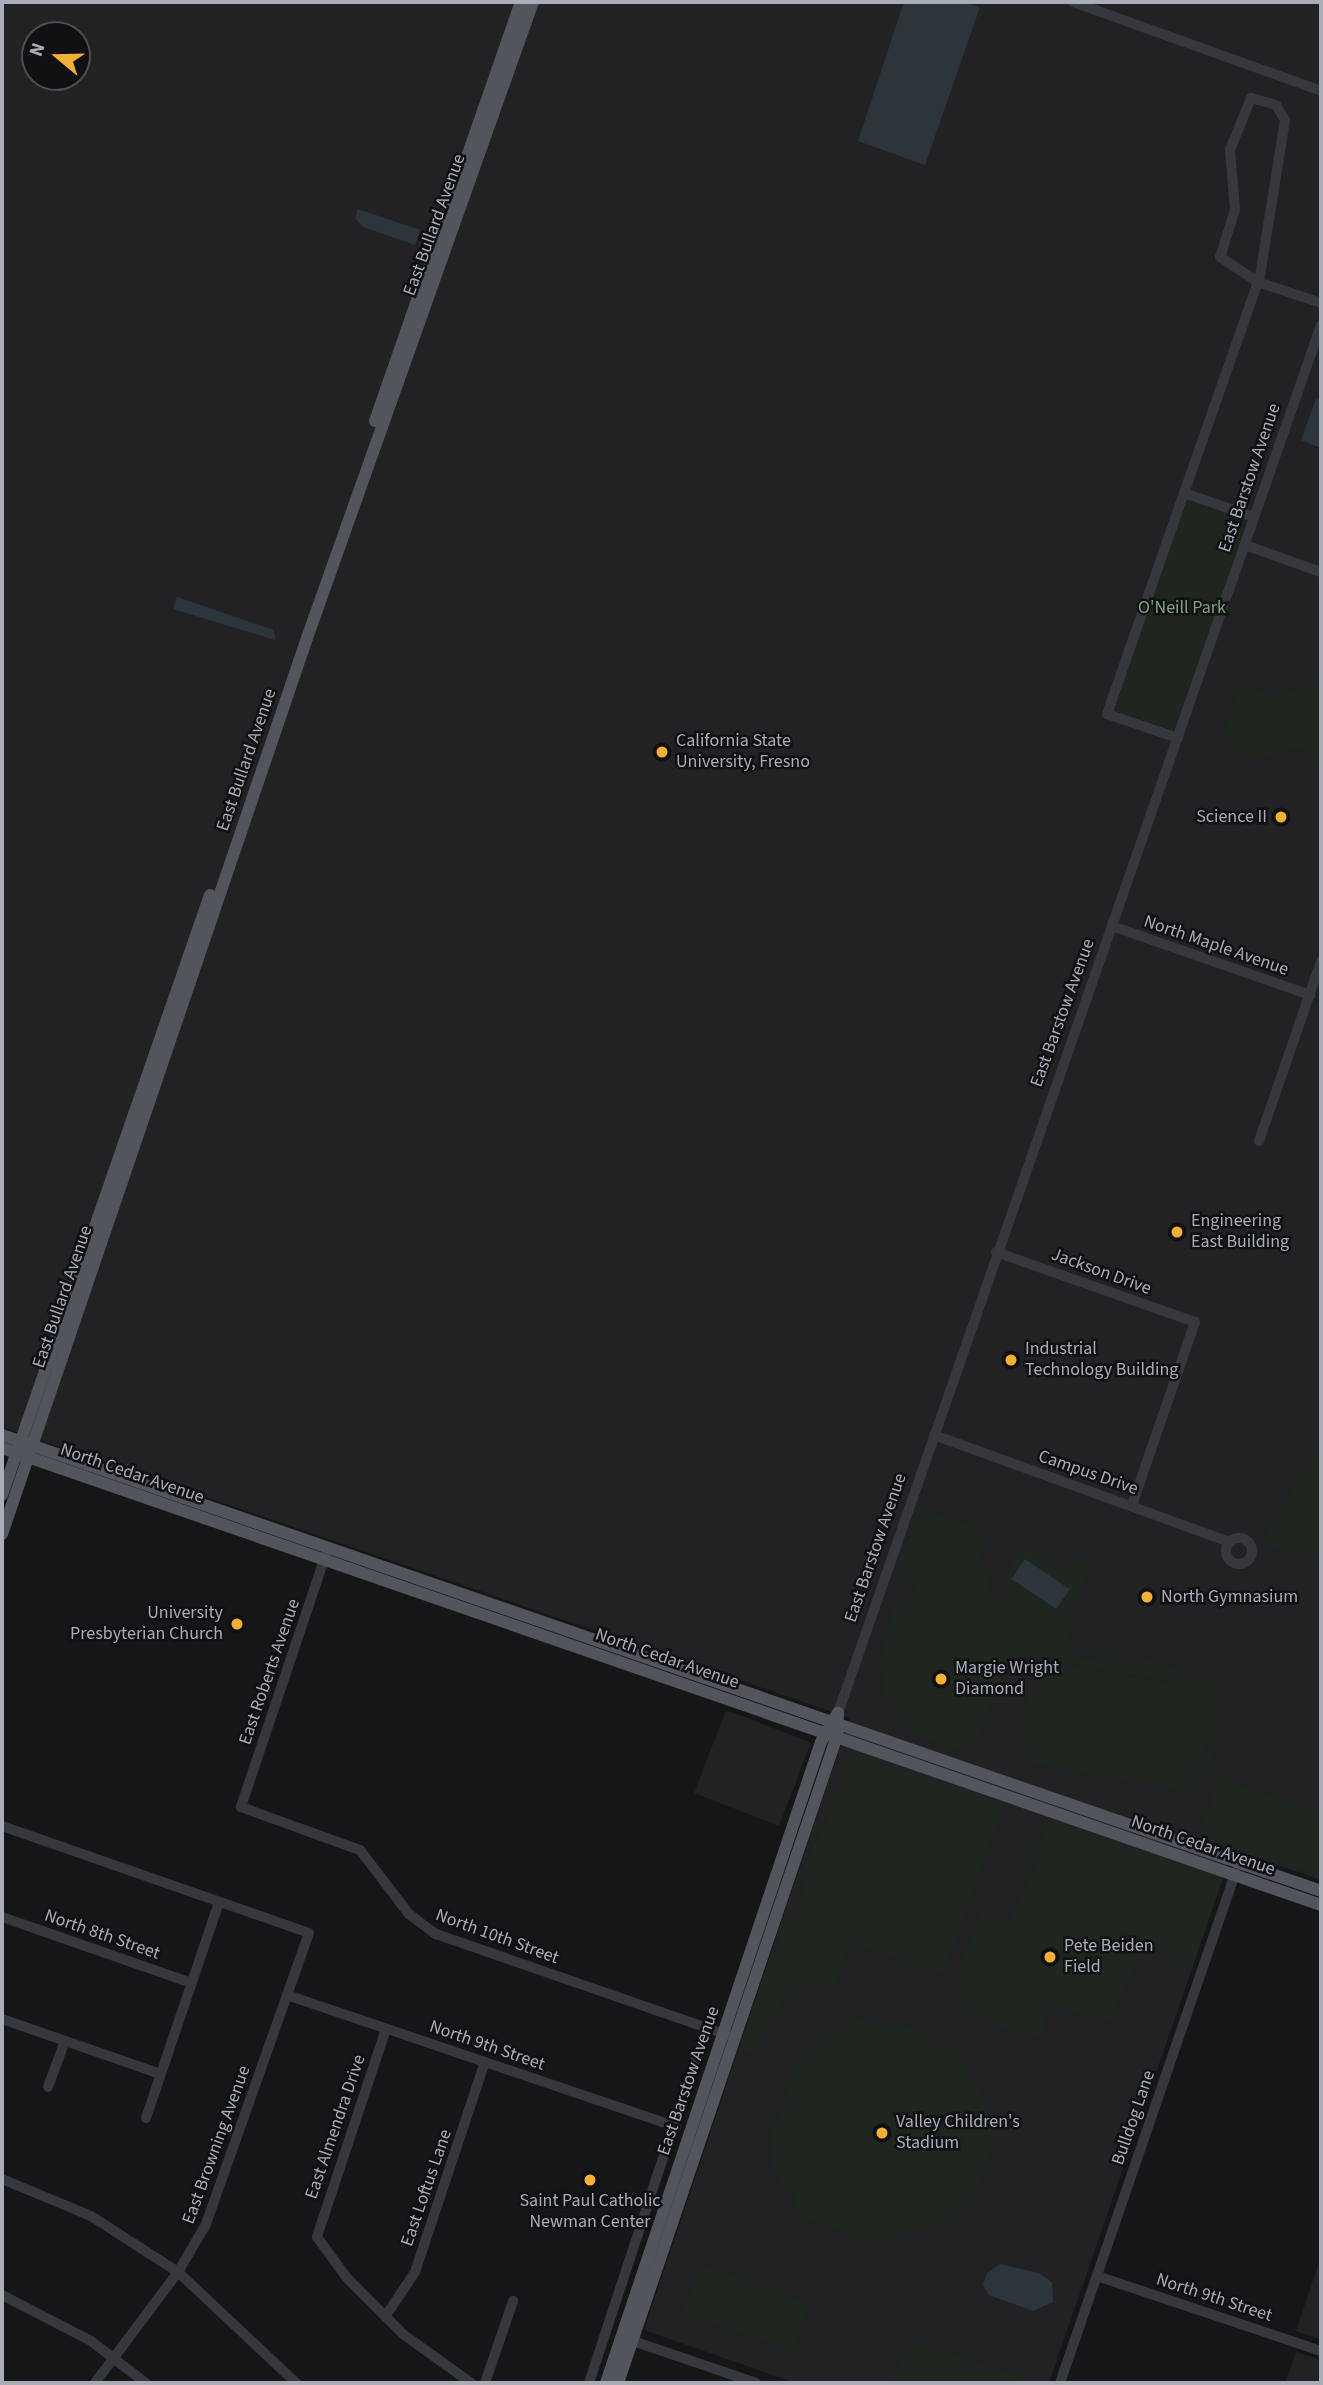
<!DOCTYPE html>
<style>
body{margin:0}
#map{position:relative;width:1323px;height:2385px;overflow:hidden;background:#161618;font-family:"Source Sans 3",sans-serif}
div>[style]{position:absolute}
[style*='--x']{left:calc(var(--x)*1px);top:calc(var(--y)*1px);width:calc(var(--w)*1px);rotate:calc(var(--a)*1deg)}
.built>*{inset:0;background:#222225;transform-origin:0 0}
.green>*{inset:0;background:#1e261f;transform-origin:0 0}
.water>*{inset:0;background:#2c353c;transform-origin:0 0}
.minor>*{height:10px;margin:-5px;padding:0 5px;transform-origin:5px;border-radius:5px;background:#37383d}
.minor>.ring{margin:-5px;padding:0;box-sizing:content-box;background:none;border:10px solid #37383d;border-radius:50%}
.major>*{height:12px;margin:-6px;padding:0 6px;transform-origin:6px;border-radius:6px;background:#53555c}
.dots>*{width:19px;height:19px;translate:-50% -50%;box-sizing:border-box;border:4px solid #111113;border-radius:50%}
span{translate:-50% -50%;white-space:nowrap;text-align:center;line-height:1.15;-webkit-text-stroke:5px #111113;paint-order:stroke}
.street-label{font-size:18px;color:#a8adb8}
.park-label{font-size:18px;color:#7fa381}
.poi-label{font-size:18px;color:#a8adb8}
.left{translate:0 -50%;text-align:left}
.right{translate:-100% -50%;text-align:right}
.frame{position:absolute;inset:0;border:4px solid #a8adb8;pointer-events:none}
.north{position:absolute;left:21px;top:21px;width:70px;height:70px;box-sizing:border-box;background:#111113;border:2px solid #4d4f55;border-radius:50%;rotate:289deg;font-size:19px;font-weight:700;line-height:28px;text-align:center;color:#a8adb8}
.north::after{content:'';display:block;margin:auto;width:24px;height:32px;background:#f2b134;clip-path:polygon(50% 0,100% 100%,50% 72%,0 100%)}
</style>
<div id="map">
<div class="built">
<i style="clip-path:polygon(evenodd,2px 2px,1321px 2px,1321px 1880px,1233px 1850px,1049px 2383px,795px 2383px,644px 2330px,850px 1718px,2px 1427px,2px 2px,35px 35px,77px 35px,77px 77px,35px 77px,35px 35px)"></i>
<i style="left:726px;top:1710px;width:91px;height:89px;rotate:21deg"></i>
<i style="clip-path:polygon(1321px 2256px,1321px 2340px,1296px 2331px)"></i>
<i style="clip-path:polygon(1296px 2352px,1321px 2360px,1321px 2383px,1285px 2383px)"></i>
</div>
<div class="green">
<i style="clip-path:polygon(1187px 497px,1248px 518px,1173px 733px,1122px 714px,1116px 699px)"></i>
<i style="clip-path:polygon(1321px 683px,1321px 766px,1301px 747px,1248px 762px,1244px 750px,1220px 743px,1240px 684px,1275px 696px)"></i>
<i style="clip-path:polygon(1321px 1442px,1321px 1558px,1265px 1546px,1262px 1540px)"></i>
<i style="clip-path:polygon(919px 1508px,990px 1532px,977px 1567px,990px 1572px,988px 1597px,1004px 1598px,1014px 1554px,1025px 1542px,1063px 1568px,1072px 1557px,1092px 1564px,1068px 1619px,1077px 1625px,1063px 1645px,1082px 1659px,1094px 1660px,1102px 1648px,1117px 1658px,1123px 1649px,1131px 1647px,1126px 1664px,1132px 1667px,1149px 1659px,1218px 1685px,1216px 1745px,1205px 1784px,1194px 1780px,1208px 1750px,1207px 1743px,1198px 1764px,1180px 1779px,1193px 1782px,1192px 1792px,1021px 1762px,1023px 1752px,1036px 1754px,1023px 1728px,1026px 1701px,1048px 1674px,1074px 1667px,1178px 1685px,1170px 1682px,1011px 1653px,972px 1755px,920px 1736px,904px 1724px,885px 1696px,880px 1660px,895px 1604px,907px 1607px,916px 1583px,896px 1573px)"></i>
<i style="clip-path:polygon(856px 1755px,1004px 1804px,943px 1975px,849px 1942px,836px 1985px,822px 1982px,819px 1977px,790px 1991px,780px 2002px,785px 2008px,749px 2054px,738px 2051px,764px 1973px,804px 1895px,806px 1861px,838px 1796px,841px 1762px)"></i>
<i style="clip-path:polygon(1219px 1777px,1321px 1813px,1321px 1878px,1198px 1835px)"></i>
<i style="clip-path:polygon(1051px 1822px,1117px 1844px,1117px 1853px,1125px 1855px,1128px 1848px,1215px 1878px,1220px 1885px,1192px 1969px,1166px 1956px,1161px 1946px,1140px 1939px,1133px 1976px,1128px 1975px,1112px 2021px,1050px 2006px,1041px 2038px,982px 2022px,960px 2000px,956px 1985px,959px 1966px,983px 1910px,1009px 1922px,1037px 1863px,1018px 1852px,1036px 1846px)"></i>
<i style="clip-path:polygon(849px 2017px,897px 2027px,899px 2024px,928px 2033px,927px 2038px,971px 2060px,964px 2074px,978px 2088px,992px 2124px,993px 2144px,975px 2197px,962px 2212px,930px 2233px,899px 2233px,893px 2250px,791px 2213px,797px 2197px,782px 2185px,773px 2167px,771px 2125px,777px 2125px,780px 2107px,790px 2110px,794px 2099px,785px 2094px,793px 2079px,789px 2075px,816px 2042px,846px 2031px)"></i>
<i style="left:700px;top:2264px;width:117px;height:51px;rotate:20deg"></i>
<i style="clip-path:polygon(909px 2338px,1023px 2378px,1021px 2383px,893px 2383px)"></i>
</div>
<div class="water">
<i style="clip-path:polygon(904px 2px,963px 2px,980px 7px,925px 165px,858px 141px)"></i>
<i style="clip-path:polygon(358px 209px,420px 230px,415px 245px,363px 227px,355px 218px)"></i>
<i style="clip-path:polygon(1316px 399px,1321px 400px,1321px 448px,1301px 440px)"></i>
<i style="clip-path:polygon(177px 597px,274px 630px,275px 640px,173px 609px)"></i>
<i style="left:1025px;top:1559px;width:54px;height:24px;rotate:34deg"></i>
<i style="clip-path:polygon(1000px 2264px,1039px 2273px,1052px 2282px,1053px 2302px,1033px 2311px,989px 2295px,983px 2285px,987px 2273px)"></i>
</div>
<div class="minor">
<i style="--x:1073;--y:2;--w:263;--a:19.7"></i>
<i style="--x:1184;--y:493;--w:74;--a:18.9"></i>
<i style="--x:1245;--y:545;--w:81;--a:19.6"></i>
<i style="--x:1178;--y:738;--w:75;--a:-161.3"></i>
<i style="--x:1107;--y:714;--w:234;--a:-70.8"></i>
<i style="--x:1184;--y:493;--w:224;--a:-70.7"></i>
<i style="--x:1258;--y:282;--w:6;--a:-72"></i>
<i style="--x:1260;--y:276;--w:158;--a:-80.9"></i>
<i style="--x:1285;--y:120;--w:17;--a:-121"></i>
<i style="--x:1276;--y:105;--w:26;--a:-164"></i>
<i style="--x:1251;--y:98;--w:56;--a:112"></i>
<i style="--x:1230;--y:150;--w:60;--a:85.2"></i>
<i style="--x:1235;--y:210;--w:49;--a:107.7"></i>
<i style="--x:1220;--y:257;--w:45;--a:33.3"></i>
<i style="--x:1258;--y:282;--w:66;--a:18.4"></i>
<i style="--x:1112;--y:926;--w:210;--a:19.2"></i>
<i style="--x:1259;--y:1141;--w:190;--a:-71"></i>
<i style="--x:996;--y:1252;--w:211;--a:19.4"></i>
<i style="--x:1195;--y:1322;--w:194;--a:109"></i>
<i style="--x:934;--y:1435;--w:315;--a:19.9"></i>
<i class="ring" style="left:1226px;top:1538px;width:16px;height:16px"></i>
<i style="--x:326;--y:1554;--w:267;--a:108.6"></i>
<i style="--x:241;--y:1807;--w:127;--a:19.9"></i>
<i style="--x:360;--y:1850;--w:81;--a:52.6"></i>
<i style="--x:409;--y:1914;--w:34;--a:37"></i>
<i style="--x:436;--y:1934;--w:309;--a:19.1"></i>
<i style="--x:838;--y:1713;--w:1470;--a:-70.81"></i>
<i style="--x:2;--y:1826;--w:325;--a:19.2"></i>
<i style="--x:309;--y:1933;--w:311;--a:109.5"></i>
<i style="--x:205;--y:2226;--w:53;--a:120.4"></i>
<i style="--x:178;--y:2272;--w:139;--a:126.8"></i>
<i style="--x:2;--y:1917;--w:200;--a:19.2"></i>
<i style="--x:287;--y:1995;--w:411;--a:18.7"></i>
<i style="--x:2;--y:2019;--w:168;--a:19.1"></i>
<i style="--x:386;--y:2029;--w:219;--a:108.4"></i>
<i style="--x:317;--y:2237;--w:51;--a:53.8"></i>
<i style="--x:347;--y:2278;--w:79;--a:45"></i>
<i style="--x:403;--y:2334;--w:84;--a:35.8"></i>
<i style="--x:48;--y:2087;--w:49;--a:-69.7"></i>
<i style="--x:146;--y:2118;--w:228;--a:-71.3"></i>
<i style="--x:2;--y:2179;--w:96;--a:22.6"></i>
<i style="--x:91;--y:2216;--w:103;--a:32.8"></i>
<i style="--x:178;--y:2272;--w:162;--a:43.2"></i>
<i style="--x:1097;--y:2276;--w:236;--a:18.5"></i>
<i style="--x:2;--y:2295;--w:100;--a:27.3"></i>
<i style="--x:91;--y:2341;--w:69;--a:37.4"></i>
<i style="--x:385;--y:2317;--w:54;--a:-56.3"></i>
<i style="--x:415;--y:2272;--w:221;--a:-71.6"></i>
<i style="--x:627;--y:2339;--w:136;--a:18.8"></i>
<i style="--x:485;--y:2383;--w:87;--a:-71.1"></i>
<i style="--x:589;--y:2383;--w:374;--a:-71.8"></i>
<i style="--x:1060;--y:2383;--w:541;--a:-71.03"></i>
</div>
<div class="major">
<i style="--x:375;--y:421;--w:444;--a:-70.8"></i>
<i style="--x:2;--y:1435;--w:1396;--a:19.07"></i>
<i style="--x:2;--y:1448;--w:1396;--a:19.11"></i>
<i style="--x:2;--y:1495;--w:635;--a:-70.88"></i>
<i style="--x:2;--y:1534;--w:946;--a:-71.2"></i>
<i style="--x:307;--y:638;--w:675;--a:-70.44"></i>
<i style="--x:606;--y:2383;--w:676;--a:-71.46"></i>
<i style="--x:821;--y:1742;--w:34;--a:-60"></i>
<i style="--x:838;--y:1713;--w:23;--a:92"></i>
<i style="--x:837;--y:1736;--w:683;--a:108.7"></i>
</div>
<div class="dots">
<i style="left:662px;top:752px;background:#f2b134"></i>
<i style="left:1281px;top:817px;background:#f2b134"></i>
<i style="left:1177px;top:1232px;background:#f2b134"></i>
<i style="left:1011px;top:1360px;background:#f2b134"></i>
<i style="left:1147px;top:1597px;background:#f2b134"></i>
<i style="left:237px;top:1624px;background:#f2b134"></i>
<i style="left:941px;top:1679px;background:#f2b134"></i>
<i style="left:1050px;top:1957px;background:#f2b134"></i>
<i style="left:882px;top:2133px;background:#f2b134"></i>
<i style="left:590px;top:2180px;background:#f2b134"></i>
</div>
<div class="street-label">
<span style="left:435px;top:225px;rotate:-70deg">East Bullard Avenue</span>
<span style="left:1250px;top:478px;rotate:-71deg">East Barstow Avenue</span>
<span style="left:247px;top:760px;rotate:-71deg">East Bullard Avenue</span>
<span style="left:1216px;top:946px;rotate:19deg">North Maple Avenue</span>
<span style="left:1063px;top:1013px;rotate:-70deg">East Barstow Avenue</span>
<span style="left:1101px;top:1272px;rotate:20deg">Jackson Drive</span>
<span style="left:63px;top:1297px;rotate:-71deg">East Bullard Avenue</span>
<span style="left:1088px;top:1473px;rotate:19deg">Campus Drive</span>
<span style="left:132px;top:1474px;rotate:19deg">North Cedar Avenue</span>
<span style="left:876px;top:1548px;rotate:-71deg">East Barstow Avenue</span>
<span style="left:667px;top:1659px;rotate:19deg">North Cedar Avenue</span>
<span style="left:270px;top:1672px;rotate:-71deg">East Roberts Avenue</span>
<span style="left:1203px;top:1846px;rotate:19deg">North Cedar Avenue</span>
<span style="left:102px;top:1935px;rotate:19deg">North 8th Street</span>
<span style="left:497px;top:1937px;rotate:20deg">North 10th Street</span>
<span style="left:487px;top:2046px;rotate:19deg">North 9th Street</span>
<span style="left:689px;top:2081px;rotate:-71deg">East Barstow Avenue</span>
<span style="left:1134px;top:2118px;rotate:-71deg">Bulldog Lane</span>
<span style="left:336px;top:2127px;rotate:-71deg">East Almendra Drive</span>
<span style="left:217px;top:2145px;rotate:-70deg">East Browning Avenue</span>
<span style="left:427px;top:2188px;rotate:-71deg">East Loftus Lane</span>
<span style="left:1214px;top:2298px;rotate:18deg">North 9th Street</span>
</div>
<div class="park-label">
<span style="left:1182px;top:608px">O'Neill Park</span>
</div>
<div class="poi-label">
<span class="left" style="left:676px;top:752px">California State<br>University, Fresno</span>
<span class="right" style="left:1267px;top:817px">Science II</span>
<span class="left" style="left:1191px;top:1232px">Engineering<br>East Building</span>
<span class="left" style="left:1025px;top:1360px">Industrial<br>Technology Building</span>
<span class="left" style="left:1161px;top:1597px">North Gymnasium</span>
<span class="right" style="left:223px;top:1624px">University<br>Presbyterian Church</span>
<span class="left" style="left:955px;top:1679px">Margie Wright<br>Diamond</span>
<span class="left" style="left:1064px;top:1957px">Pete Beiden<br>Field</span>
<span class="left" style="left:896px;top:2133px">Valley Children's<br>Stadium</span>
<span style="left:590px;top:2212px">Saint Paul Catholic<br>Newman Center</span>
</div>
<div class="frame"></div>
<div class="north">N</div>
</div>
